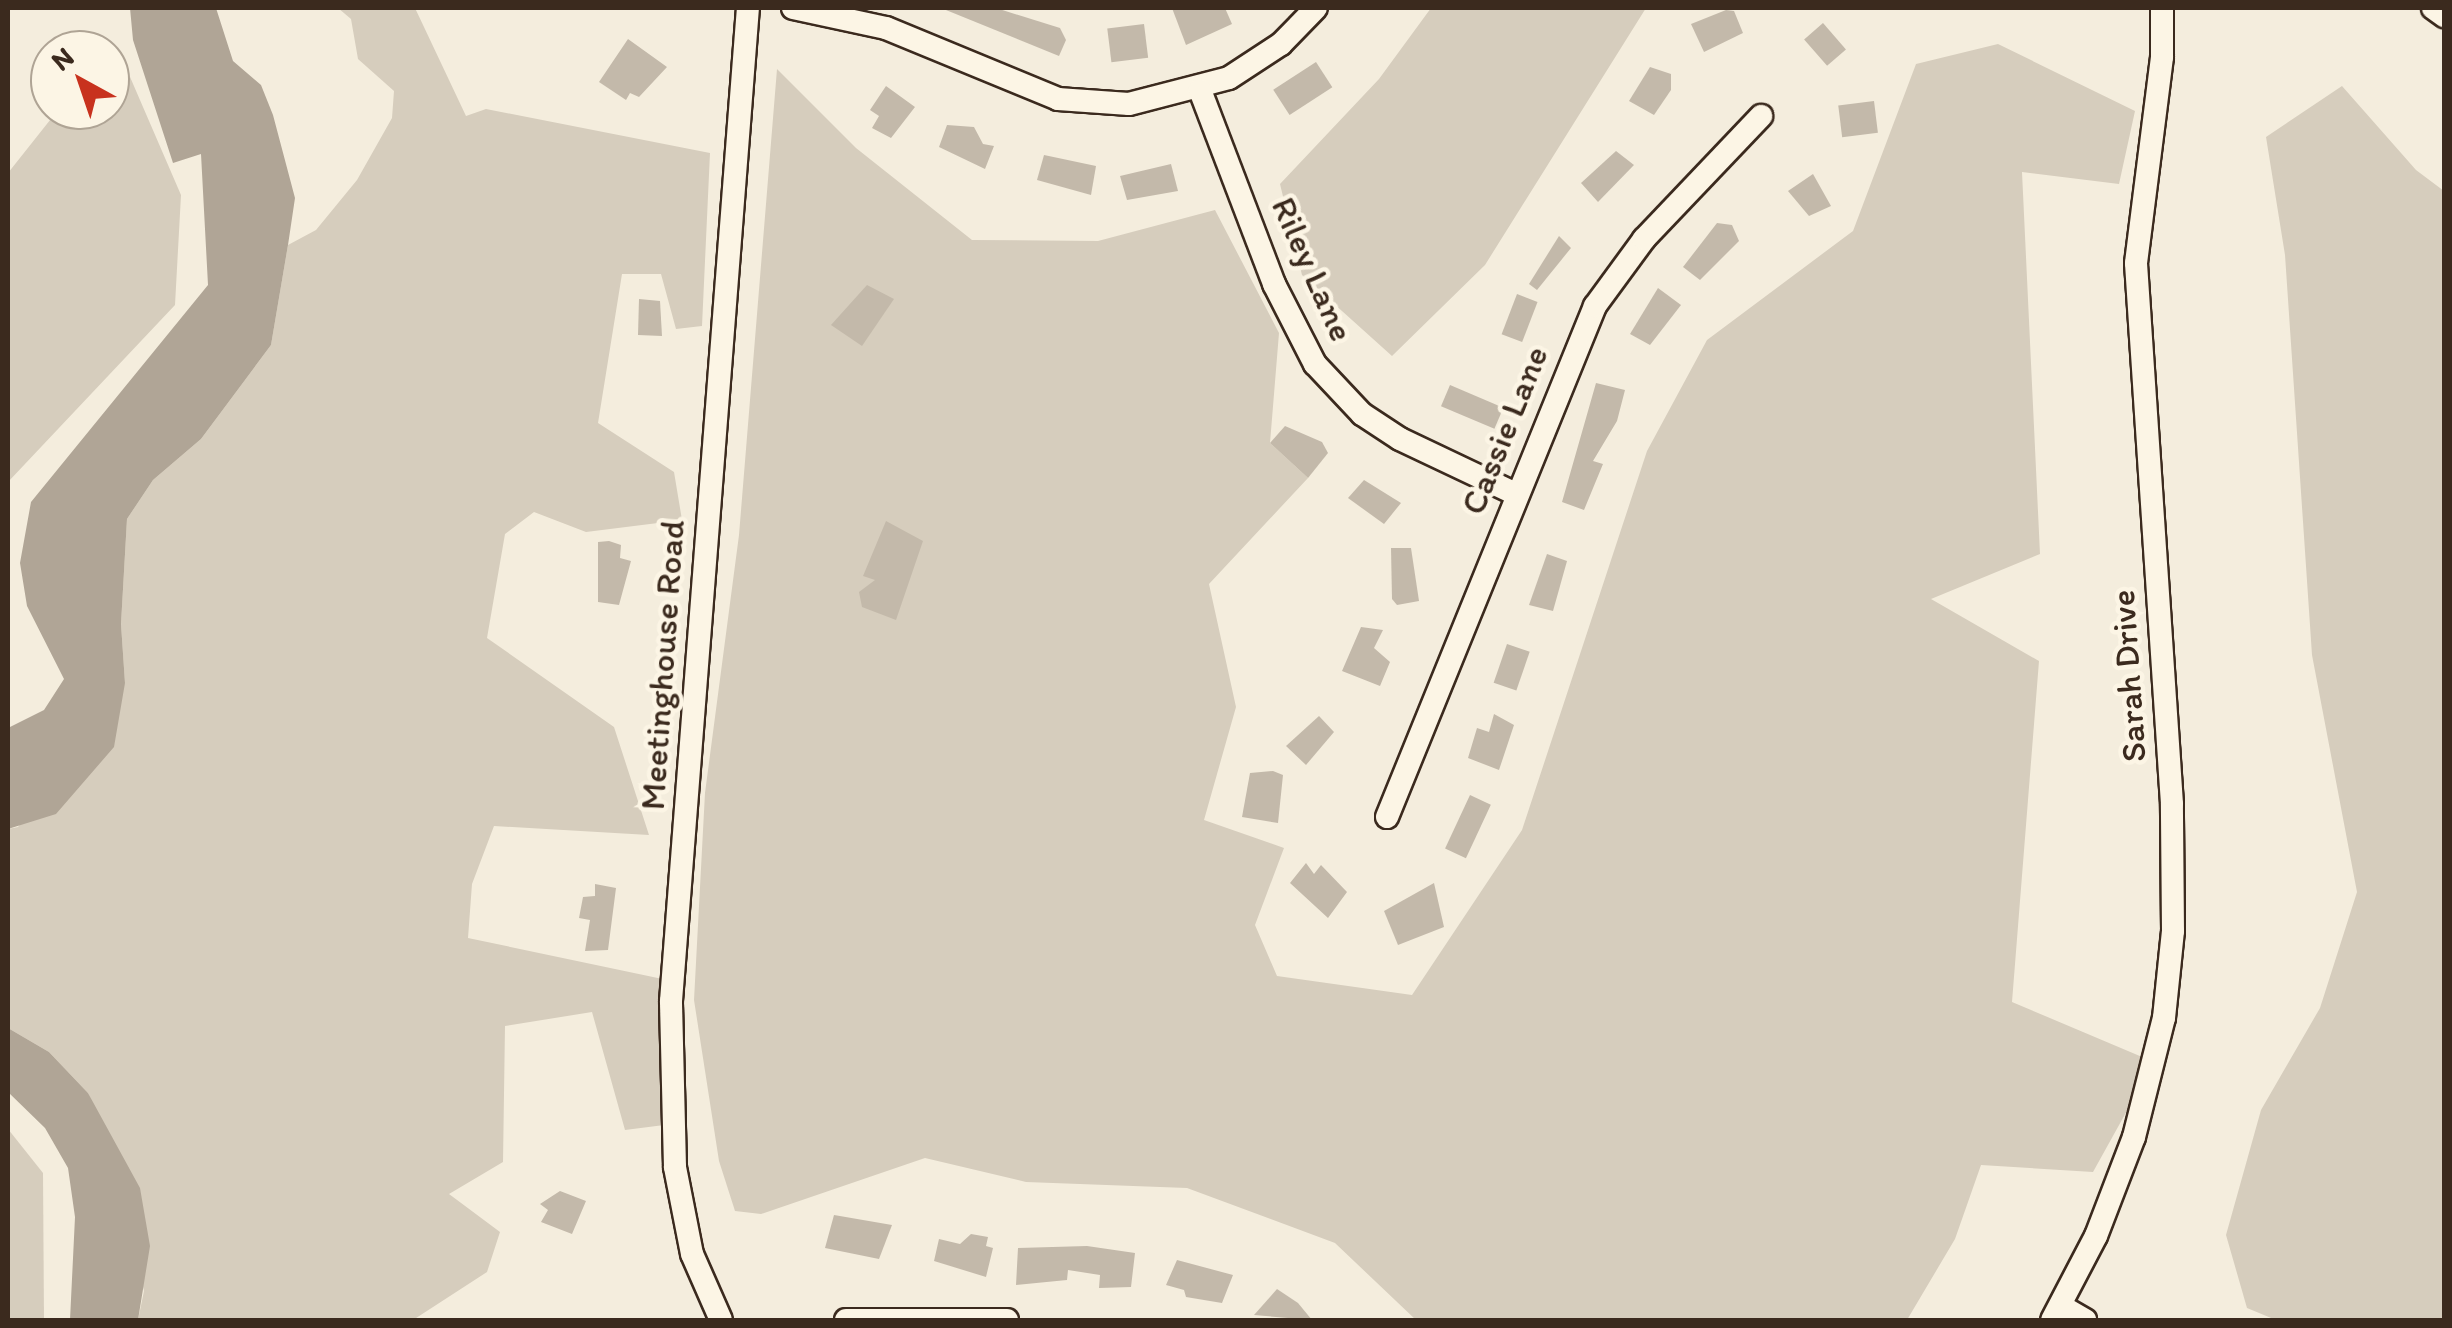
<!DOCTYPE html>
<style>
body{margin:0}
#map{position:relative;width:2452px;height:1328px;overflow:hidden;background:#f4eddd;font-family:Itim,sans-serif}
div>[style]{position:absolute}
[style*='--x']{left:calc(var(--x)*1px);top:calc(var(--y)*1px);width:calc(var(--w)*1px);rotate:calc(var(--a)*1deg)}
.green>*{inset:0;background:#d6cdbd}
.water>*{inset:0;background:#b0a596}
.building>*{inset:0;background:#c3b9aa;transform-origin:0 0}
.roads{filter:drop-shadow(2px 0 #3b2a1e) drop-shadow(-2px 0 #3b2a1e) drop-shadow(0 2px #3b2a1e) drop-shadow(0 -2px #3b2a1e)}
.minor>*{height:22px;margin:-11px;padding:0 11px;transform-origin:11px;border-radius:11px;background:#fcf5e5}
span{translate:-50% -50%;white-space:nowrap;text-align:center;line-height:1.15;-webkit-text-stroke:9px #fcf5e5;paint-order:stroke}
.street-label{font-size:35px;color:#3b2a1e}
.frame{position:absolute;inset:0;border:10px solid #3b2a1e;pointer-events:none}
.north{position:absolute;left:30px;top:30px;width:100px;height:100px;box-sizing:border-box;background:#fcf5e5;border:2px solid #afa495;border-radius:50%;rotate:320deg;font-size:28px;font-weight:700;line-height:40px;text-align:center;color:#3b2a1e}
.north::after{content:'';display:block;margin:auto;width:35px;height:45px;background:#c8321e;clip-path:polygon(50% 0,100% 100%,50% 72%,0 100%)}
</style>
<div id="map">
<div class="green">
<i style="clip-path:polygon(338px 8px,415px 8px,466px 116px,486px 109px,710px 153px,702px 326px,676px 329px,661px 274px,622px 274px,598px 423px,674px 472px,682px 520px,586px 532px,534px 512px,505px 534px,487px 638px,614px 727px,649px 835px,494px 826px,472px 884px,468px 938px,672px 981px,672px 1124px,625px 1130px,592px 1012px,505px 1026px,503px 1162px,449px 1194px,500px 1232px,487px 1272px,413px 1320px,138px 1320px,144px 1291px,109px 1139px,88px 1093px,49px 1052px,8px 1028px,8px 829px,18px 827px,125px 683px,121px 624px,127px 519px,153px 480px,201px 439px,271px 345px,288px 245px,316px 230px,357px 180px,392px 118px,394px 91px,358px 59px,351px 19px)"></i>
<i style="clip-path:polygon(1431px 8px,1646px 8px,1485px 265px,1392px 356px,1302px 275px,1280px 184px,1379px 79px)"></i>
<i style="clip-path:polygon(1998px 44px,2135px 111px,2119px 184px,2022px 172px,2040px 554px,1931px 599px,2039px 661px,2012px 1002px,2154px 1062px,2093px 1172px,1981px 1165px,1955px 1239px,1907px 1320px,1416px 1320px,1335px 1243px,1187px 1188px,1026px 1182px,925px 1158px,761px 1214px,735px 1211px,719px 1161px,694px 1000px,705px 793px,739px 535px,777px 69px,856px 148px,972px 240px,1098px 241px,1215px 210px,1279px 333px,1270px 443px,1308px 478px,1209px 584px,1236px 707px,1204px 820px,1284px 848px,1255px 925px,1277px 976px,1412px 995px,1522px 830px,1647px 451px,1707px 340px,1853px 231px,1916px 64px)"></i>
<i style="clip-path:polygon(124px 63px,181px 195px,175px 305px,8px 482px,8px 173px,58px 110px,110px 110px,110px 72px)"></i>
<i style="clip-path:polygon(2342px 86px,2416px 170px,2444px 191px,2444px 1320px,2276px 1320px,2247px 1308px,2226px 1235px,2261px 1110px,2320px 1008px,2357px 892px,2312px 655px,2285px 255px,2266px 137px)"></i>
<i style="clip-path:polygon(8px 1129px,43px 1173px,44px 1320px,8px 1320px)"></i>
</div>
<div class="water">
<i style="clip-path:polygon(130px 8px,216px 8px,233px 61px,261px 85px,273px 115px,295px 198px,288px 245px,271px 345px,201px 439px,153px 480px,127px 519px,121px 624px,125px 683px,114px 747px,56px 814px,8px 829px,8px 728px,44px 710px,64px 679px,27px 606px,20px 563px,31px 502px,208px 285px,201px 154px,173px 163px,133px 40px)"></i>
<i style="clip-path:polygon(8px 1028px,49px 1052px,88px 1093px,140px 1188px,150px 1246px,138px 1320px,70px 1320px,75px 1217px,68px 1168px,45px 1128px,8px 1092px)"></i>
</div>
<div class="building">
<i style="clip-path:polygon(941px 8px,996px 8px,1060px 28px,1066px 40px,1059px 56px)"></i>
<i style="clip-path:polygon(1172px 8px,1225px 8px,1232px 24px,1186px 45px)"></i>
<i style="clip-path:polygon(1726px 10px,1734px 11px,1743px 33px,1704px 52px,1691px 24px)"></i>
<i style="left:1823px;top:23px;width:35px;height:25px;rotate:49deg"></i>
<i style="left:1144px;top:24px;width:34px;height:37px;rotate:83deg"></i>
<i style="clip-path:polygon(628px 39px,667px 67px,639px 97px,630px 93px,626px 100px,599px 82px)"></i>
<i style="left:1316px;top:62px;width:30px;height:51px;rotate:57deg"></i>
<i style="clip-path:polygon(1650px 67px,1671px 74px,1671px 90px,1654px 115px,1629px 101px)"></i>
<i style="clip-path:polygon(886px 86px,915px 107px,891px 138px,872px 128px,879px 116px,870px 110px)"></i>
<i style="left:1874px;top:101px;width:32px;height:36px;rotate:83deg"></i>
<i style="clip-path:polygon(947px 125px,974px 127px,983px 144px,994px 146px,985px 169px,939px 147px)"></i>
<i style="clip-path:polygon(1616px 151px,1634px 165px,1598px 202px,1581px 183px)"></i>
<i style="clip-path:polygon(1044px 155px,1096px 166px,1091px 195px,1037px 180px)"></i>
<i style="clip-path:polygon(1171px 164px,1178px 191px,1127px 200px,1120px 176px)"></i>
<i style="clip-path:polygon(1813px 174px,1831px 206px,1809px 216px,1788px 191px)"></i>
<i style="clip-path:polygon(1717px 223px,1732px 225px,1739px 241px,1700px 280px,1683px 267px)"></i>
<i style="clip-path:polygon(1559px 236px,1571px 248px,1537px 290px,1529px 284px)"></i>
<i style="clip-path:polygon(867px 285px,894px 299px,862px 346px,831px 325px)"></i>
<i style="clip-path:polygon(1658px 288px,1681px 305px,1650px 345px,1630px 334px)"></i>
<i style="left:1517px;top:294px;width:22px;height:43px;rotate:21deg"></i>
<i style="clip-path:polygon(639px 299px,660px 301px,662px 336px,638px 335px)"></i>
<i style="clip-path:polygon(1596px 383px,1625px 390px,1617px 421px,1593px 461px,1603px 464px,1584px 510px,1562px 502px)"></i>
<i style="left:1450px;top:385px;width:58px;height:23px;rotate:23deg"></i>
<i style="clip-path:polygon(1285px 426px,1322px 442px,1328px 453px,1308px 478px,1270px 443px)"></i>
<i style="clip-path:polygon(1364px 480px,1401px 503px,1384px 524px,1348px 498px)"></i>
<i style="clip-path:polygon(886px 521px,923px 541px,896px 620px,862px 607px,859px 592px,875px 580px,863px 576px)"></i>
<i style="clip-path:polygon(609px 541px,621px 545px,620px 558px,631px 561px,619px 605px,598px 602px,598px 542px)"></i>
<i style="clip-path:polygon(1391px 548px,1411px 548px,1419px 601px,1397px 605px,1392px 599px)"></i>
<i style="clip-path:polygon(1547px 554px,1567px 561px,1553px 611px,1529px 605px)"></i>
<i style="clip-path:polygon(1361px 627px,1383px 630px,1374px 648px,1390px 662px,1380px 686px,1342px 671px)"></i>
<i style="left:1507px;top:644px;width:24px;height:41px;rotate:19deg"></i>
<i style="clip-path:polygon(1494px 714px,1514px 725px,1499px 770px,1468px 758px,1477px 728px,1489px 732px)"></i>
<i style="clip-path:polygon(1319px 716px,1334px 732px,1306px 765px,1286px 746px)"></i>
<i style="clip-path:polygon(1273px 771px,1283px 775px,1278px 823px,1242px 817px,1250px 773px)"></i>
<i style="left:1470px;top:795px;width:23px;height:59px;rotate:25deg"></i>
<i style="clip-path:polygon(1306px 863px,1314px 874px,1321px 865px,1347px 892px,1328px 918px,1290px 883px)"></i>
<i style="clip-path:polygon(1434px 883px,1444px 927px,1398px 945px,1384px 911px)"></i>
<i style="clip-path:polygon(595px 884px,616px 888px,608px 950px,585px 951px,590px 920px,579px 918px,583px 897px,595px 896px)"></i>
<i style="clip-path:polygon(560px 1191px,586px 1201px,572px 1234px,541px 1222px,548px 1210px,540px 1204px)"></i>
<i style="clip-path:polygon(834px 1215px,892px 1225px,879px 1259px,825px 1248px)"></i>
<i style="clip-path:polygon(971px 1234px,988px 1237px,986px 1246px,993px 1248px,986px 1277px,934px 1261px,939px 1239px,960px 1244px)"></i>
<i style="clip-path:polygon(1087px 1246px,1135px 1253px,1131px 1287px,1099px 1288px,1100px 1275px,1068px 1270px,1067px 1280px,1016px 1285px,1018px 1248px)"></i>
<i style="clip-path:polygon(1177px 1260px,1233px 1275px,1222px 1303px,1186px 1297px,1184px 1290px,1166px 1285px)"></i>
<i style="clip-path:polygon(1277px 1289px,1298px 1303px,1312px 1320px,1254px 1315px)"></i>
</div>
<div class="roads">
<div class="minor">
<i style="--x:793;--y:8;--w:95;--a:12.1"></i>
<i style="--x:886;--y:28;--w:186;--a:22.4"></i>
<i style="--x:1058;--y:99;--w:71;--a:4"></i>
<i style="--x:1129;--y:104;--w:103;--a:-14.6"></i>
<i style="--x:1229;--y:78;--w:62;--a:-33.2"></i>
<i style="--x:1281;--y:44;--w:50;--a:-45.8"></i>
<i style="--x:2433;--y:8;--w:14;--a:36"></i>
<i style="--x:1200;--y:90;--w:208;--a:69.1"></i>
<i style="--x:1274;--y:284;--w:90;--a:62.9"></i>
<i style="--x:1315;--y:364;--w:69;--a:46.8"></i>
<i style="--x:1362;--y:414;--w:45;--a:33.3"></i>
<i style="--x:1400;--y:439;--w:128;--a:25.4"></i>
<i style="--x:1387;--y:817;--w:552;--a:-67.85"></i>
<i style="--x:1595;--y:306;--w:83;--a:-53.8"></i>
<i style="--x:1644;--y:239;--w:170;--a:-46.4"></i>
<i style="--x:2061;--y:1306;--w:28;--a:30"></i>
<i style="--x:721;--y:1320;--w:72;--a:-113.7"></i>
<i style="--x:692;--y:1254;--w:89;--a:-101.1"></i>
<i style="--x:675;--y:1167;--w:166;--a:-91.4"></i>
<i style="--x:671;--y:1001;--w:996;--a:-85.57"></i>
<i style="--x:846;--y:1320;--w:161;--a:0"></i>
<i style="--x:2052;--y:1320;--w:95;--a:-62.4"></i>
<i style="--x:2096;--y:1236;--w:106;--a:-69"></i>
<i style="--x:2134;--y:1137;--w:123;--a:-75.9"></i>
<i style="--x:2164;--y:1018;--w:87;--a:-84.1"></i>
<i style="--x:2173;--y:931;--w:127;--a:-90.5"></i>
<i style="--x:2172;--y:804;--w:542;--a:-93.81"></i>
<i style="--x:2136;--y:263;--w:208;--a:-82.8"></i>
<i style="--x:2162;--y:57;--w:49;--a:-90"></i>
</div>
</div>
<div class="street-label">
<span style="left:1313px;top:269px;rotate:66deg">Riley Lane</span>
<span style="left:1504px;top:430px;rotate:-68deg">Cassie Lane</span>
<span style="left:662px;top:665px;rotate:-86deg">Meetinghouse Road</span>
<span style="left:2128px;top:676px;rotate:-94deg">Sarah Drive</span>
</div>
<div class="frame"></div>
<div class="north">N</div>
</div>
